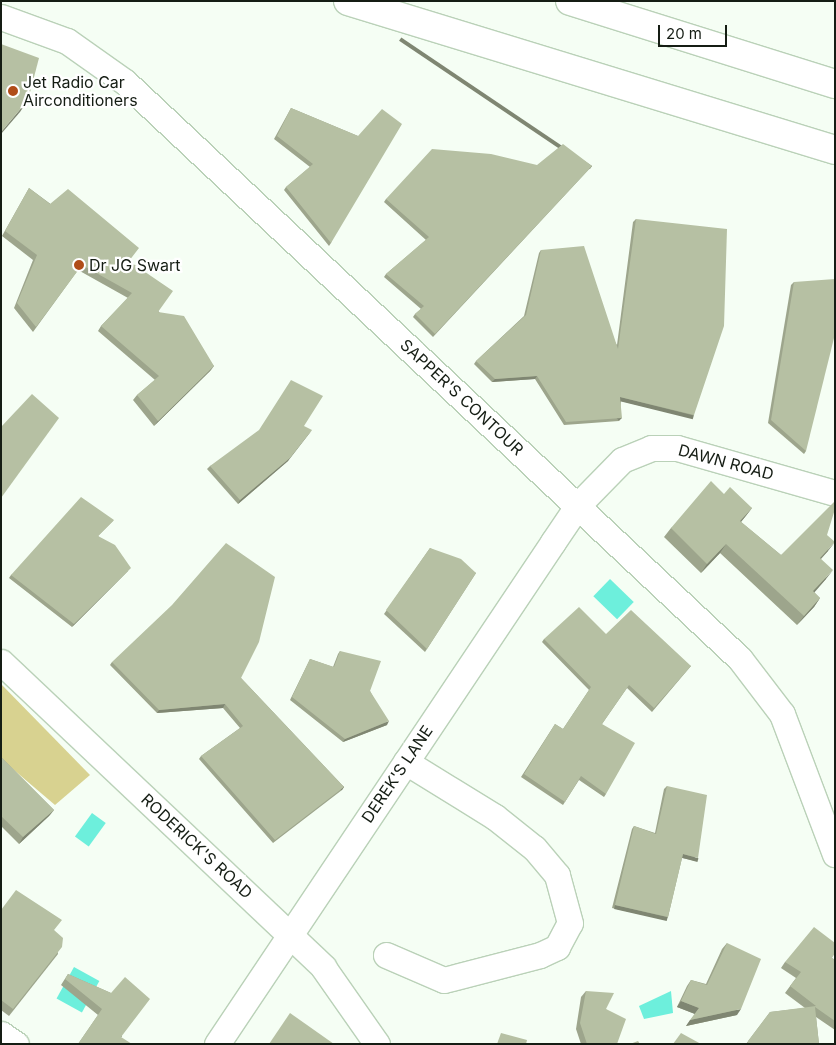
<!DOCTYPE html>
<style>
body{margin:0}
#map{position:relative;width:836px;height:1045px;overflow:hidden;background:#f5fef4;font-family:Inter,sans-serif}
div>[style]{position:absolute}
[style*='--x']{left:calc(var(--x)*1px);top:calc(var(--y)*1px);width:calc(var(--w)*1px);rotate:calc(var(--a)*1deg)}
.green>*{inset:0;background:#d8d290}
.water>*{inset:0;background:#6defdc;transform-origin:0 0}
.roads{filter:drop-shadow(1px 0 #bad1b8) drop-shadow(-1px 0 #bad1b8) drop-shadow(0 1px #bad1b8) drop-shadow(0 -1px #bad1b8)}
.minor>*{height:25px;margin:-12.5px;padding:0 12.5px;transform-origin:12.5px;border-radius:12.5px;background:#fff}
.highway>*{height:28px;margin:-14px;padding:0 14px;transform-origin:14px;border-radius:14px;background:#fff}
.wall>*{inset:0;background:#9da58c}
.shaded-wall>*{inset:0;background:#7f8672;transform-origin:0 0}
.building>*{inset:0;background:#b6c0a3}
.dots>*{width:14px;height:14px;translate:-50% -50%;box-sizing:border-box;border:2px solid #fff;border-radius:50%}
span{translate:-50% -50%;white-space:nowrap;text-align:center;line-height:1.15;-webkit-text-stroke:4.5px #fff;paint-order:stroke}
.poi-label{font-size:16px;color:#151d14}
.left{translate:0 -50%;text-align:left}
.street-label{font-size:16px;color:#151d14}
.frame{position:absolute;inset:0;border:2px solid #151d14;pointer-events:none}
.scale{position:absolute;left:658px;top:25px;width:69px;height:22px;box-sizing:border-box;border:2px solid #151d14;border-top:0;padding-left:6px;font-size:15px;line-height:18px;white-space:nowrap;color:#151d14;-webkit-text-stroke:4px #fff;paint-order:stroke}
</style>
<div id="map">
<div class="green">
<i style="clip-path:polygon(1px 684px,90px 775px,55px 805px,1px 759px)"></i>
</div>
<div class="water">
<i style="left:610px;top:579px;width:33px;height:24px;rotate:44deg"></i>
<i style="left:92px;top:813px;width:17px;height:29px;rotate:36deg"></i>
<i style="left:74px;top:967px;width:29px;height:36px;rotate:29deg"></i>
<i style="clip-path:polygon(671px 991px,673px 1013px,644px 1019px,639px 1006px)"></i>
</div>
<div class="roads">
<div class="minor">
<i style="--x:1;--y:17;--w:70;--a:20"></i>
<i style="--x:67;--y:41;--w:71;--a:35.3"></i>
<i style="--x:125;--y:82;--w:843;--a:43.17"></i>
<i style="--x:740;--y:659;--w:69;--a:52.6"></i>
<i style="--x:782;--y:714;--w:150;--a:69.3"></i>
<i style="--x:1;--y:662;--w:444;--a:43.4"></i>
<i style="--x:323;--y:967;--w:94;--a:55"></i>
<i style="--x:386;--y:955;--w:63;--a:23.3"></i>
<i style="--x:444;--y:980;--w:99;--a:-14.6"></i>
<i style="--x:540;--y:955;--w:19;--a:-25"></i>
<i style="--x:557;--y:947;--w:27;--a:-62"></i>
<i style="--x:570;--y:923;--w:50;--a:-105.2"></i>
<i style="--x:557;--y:875;--w:35;--a:-130"></i>
<i style="--x:534;--y:848;--w:50;--a:-141.5"></i>
<i style="--x:495;--y:817;--w:105;--a:-148.3"></i>
<i style="--x:1;--y:1034;--w:18;--a:34"></i>
<i style="--x:217;--y:1044;--w:604;--a:-56.2"></i>
<i style="--x:553;--y:542;--w:45;--a:-56"></i>
<i style="--x:578;--y:505;--w:63;--a:-45.6"></i>
<i style="--x:622;--y:460;--w:31;--a:-22"></i>
<i style="--x:651;--y:448;--w:26;--a:0"></i>
<i style="--x:677;--y:448;--w:164;--a:15.9"></i>
</div>
<div class="highway">
<i style="--x:348;--y:1;--w:509;--a:17.01"></i>
<i style="--x:570;--y:1;--w:278;--a:17.4"></i>
</div>
</div>
<div class="wall">
<i style="clip-path:polygon(291px 108px,358px 136px,331px 243px,329px 246px,284px 190px,286px 187px,310px 167px,274px 139px)"></i>
<i style="clip-path:polygon(537px 165px,592px 166px,433px 337px,413px 317px,415px 314px,421px 309px,384px 277px,386px 274px,426px 240px,384px 202px,386px 199px)"></i>
<i style="clip-path:polygon(29px 188px,129px 262px,159px 312px,214px 366px,210px 371px,154px 426px,133px 400px,137px 395px,155px 380px,98px 331px,101px 326px,128px 298px,78px 270px,33px 332px,14px 308px,33px 260px,2px 236px)"></i>
<i style="clip-path:polygon(636px 219px,694px 415px,692px 418px,621px 401px,619px 421px,564px 425px,535px 379px,492px 382px,474px 364px,476px 361px,524px 316px,539px 253px,541px 250px,617px 345px,633px 222px)"></i>
<i style="clip-path:polygon(794px 282px,806px 451px,804px 454px,768px 423px,791px 285px)"></i>
<i style="clip-path:polygon(304px 426px,288px 461px,238px 504px,207px 469px,210px 466px)"></i>
<i style="clip-path:polygon(724px 494px,752px 508px,741px 522px,781px 555px,827px 535px,828px 551px,821px 559px,826px 579px,814px 592px,820px 598px,814px 607px,797px 625px,720px 553px,701px 573px,664px 537px,671px 528px)"></i>
<i style="clip-path:polygon(114px 520px,98px 536px,128px 571px,72px 627px,9px 578px,11px 575px)"></i>
<i style="clip-path:polygon(430px 548px,476px 573px,425px 652px,384px 614px)"></i>
<i style="clip-path:polygon(606px 634px,691px 666px,652px 712px,627px 688px,602px 724px,606px 794px,604px 797px,579px 780px,563px 805px,521px 777px,555px 724px,563px 729px,589px 690px,542px 642px,544px 639px)"></i>
<i style="clip-path:polygon(340px 651px,370px 691px,387px 725px,343px 742px,290px 700px,310px 659px,333px 667px,338px 654px)"></i>
<i style="clip-path:polygon(112px 662px,241px 678px,344px 787px,342px 790px,273px 843px,199px 759px,201px 756px,240px 728px,223px 708px,157px 713px,110px 665px)"></i>
<i style="clip-path:polygon(1px 757px,54px 810px,49px 816px,19px 844px,1px 826px)"></i>
<i style="clip-path:polygon(667px 786px,696px 861px,682px 858px,668px 917px,666px 920px,612px 908px,632px 829px,634px 826px,655px 833px,664px 789px)"></i>
<i style="clip-path:polygon(1px 910px,54px 930px,58px 954px,9px 1016px,1px 1010px)"></i>
<i style="clip-path:polygon(727px 943px,737px 1015px,686px 1026px,695px 1014px,677px 1007px,687px 986px,691px 980px,706px 984px,722px 949px)"></i>
<i style="clip-path:polygon(832px 958px,835px 960px,835px 1030px,816px 1017px,819px 1044px,746px 1044px,770px 1012px,805px 1008px,785px 993px,796px 978px,781px 968px,785px 962px)"></i>
<i style="clip-path:polygon(68px 974px,111px 993px,122px 1037px,78px 1044px,98px 1015px,61px 985px)"></i>
<i style="clip-path:polygon(586px 991px,606px 1009px,617px 1044px,581px 1044px,576px 1029px,581px 997px)"></i>
</div>
<div class="shaded-wall">
<i style="clip-path:polygon(28px 100px,20px 112px,1px 134px,1px 132px)"></i>
<i style="left:592px;top:166px;width:4px;height:230px;rotate:124deg"></i>
<i style="clip-path:polygon(214px 366px,210px 371px,154px 426px,158px 421px)"></i>
<i style="clip-path:polygon(537px 376px,535px 379px,492px 382px,495px 379px)"></i>
<i style="left:620px;top:397px;width:76px;height:4px;rotate:14deg"></i>
<i style="left:622px;top:418px;width:4px;height:56px;rotate:135deg"></i>
<i style="clip-path:polygon(312px 430px,288px 461px,238px 504px,240px 500px)"></i>
<i style="clip-path:polygon(752px 508px,745px 517px,734px 530px,740px 521px)"></i>
<i style="clip-path:polygon(835px 542px,828px 551px,813px 567px,820px 558px)"></i>
<i style="clip-path:polygon(726px 544px,720px 553px,701px 573px,707px 564px)"></i>
<i style="clip-path:polygon(131px 568px,72px 627px,74px 624px)"></i>
<i style="clip-path:polygon(833px 570px,826px 579px,807px 601px,813px 591px)"></i>
<i style="clip-path:polygon(820px 598px,814px 607px,797px 625px,804px 616px)"></i>
<i style="clip-path:polygon(225px 704px,223px 708px,157px 713px,159px 710px)"></i>
<i style="clip-path:polygon(389px 721px,387px 725px,343px 742px,345px 739px)"></i>
<i style="left:344px;top:787px;width:4px;height:87px;rotate:124deg"></i>
<i style="clip-path:polygon(54px 810px,49px 816px,19px 844px,23px 837px)"></i>
<i style="left:683px;top:854px;width:16px;height:4px;rotate:15deg"></i>
<i style="left:615px;top:905px;width:54px;height:4px;rotate:13deg"></i>
<i style="clip-path:polygon(681px 1001px,699px 1008px,695px 1014px,677px 1007px)"></i>
<i style="clip-path:polygon(741px 1009px,737px 1015px,686px 1026px,690px 1020px)"></i>
</div>
<div class="building">
<i style="clip-path:polygon(1px 44px,39px 58px,28px 100px,1px 132px)"></i>
<i style="clip-path:polygon(291px 108px,358px 136px,382px 109px,402px 124px,331px 243px,286px 187px,313px 164px,277px 136px)"></i>
<i style="clip-path:polygon(563px 144px,592px 166px,435px 334px,415px 314px,424px 306px,386px 274px,429px 237px,386px 199px,432px 149px,491px 154px,537px 165px)"></i>
<i style="clip-path:polygon(29px 188px,50px 204px,68px 189px,139px 248px,129px 261px,173px 291px,158px 312px,184px 316px,214px 366px,158px 421px,137px 395px,159px 376px,101px 326px,132px 293px,82px 265px,36px 327px,17px 303px,37px 255px,5px 231px)"></i>
<i style="clip-path:polygon(636px 219px,727px 229px,724px 326px,694px 415px,620px 397px,622px 418px,566px 422px,537px 376px,495px 379px,476px 361px,526px 315px,541px 250px,584px 246px,618px 349px)"></i>
<i style="clip-path:polygon(835px 279px,835px 334px,806px 451px,771px 420px,794px 282px)"></i>
<i style="clip-path:polygon(291px 380px,323px 396px,304px 426px,312px 430px,290px 458px,240px 500px,210px 466px,259px 430px)"></i>
<i style="clip-path:polygon(32px 394px,59px 418px,1px 498px,1px 427px)"></i>
<i style="clip-path:polygon(711px 481px,724px 494px,730px 487px,752px 508px,740px 521px,781px 555px,835px 501px,835px 509px,827px 535px,835px 542px,820px 558px,833px 570px,813px 591px,820px 598px,804px 616px,726px 544px,707px 564px,671px 528px)"></i>
<i style="clip-path:polygon(81px 497px,114px 520px,98px 536px,115px 545px,131px 568px,74px 624px,11px 575px)"></i>
<i style="clip-path:polygon(226px 543px,275px 577px,259px 642px,241px 678px,344px 787px,275px 840px,201px 756px,243px 726px,225px 704px,159px 710px,112px 662px,172px 605px)"></i>
<i style="clip-path:polygon(430px 548px,461px 559px,476px 573px,427px 649px,386px 610px)"></i>
<i style="clip-path:polygon(579px 607px,606px 634px,631px 610px,691px 666px,654px 708px,629px 685px,602px 724px,635px 743px,606px 794px,581px 776px,565px 802px,524px 774px,555px 724px,563px 729px,591px 687px,544px 639px)"></i>
<i style="clip-path:polygon(340px 651px,381px 661px,370px 691px,389px 721px,345px 739px,292px 697px,310px 659px,334px 667px)"></i>
<i style="clip-path:polygon(1px 757px,54px 810px,23px 837px,1px 816px)"></i>
<i style="clip-path:polygon(667px 786px,707px 795px,698px 858px,683px 854px,668px 917px,615px 905px,634px 826px,656px 834px)"></i>
<i style="clip-path:polygon(16px 890px,62px 920px,54px 930px,63px 938px,62px 947px,13px 1009px,1px 1000px,1px 910px)"></i>
<i style="clip-path:polygon(814px 927px,835px 943px,835px 953px,832px 958px,835px 960px,835px 1021px,815px 1007px,819px 1044px,748px 1044px,748px 1041px,770px 1012px,816px 1006px,790px 986px,801px 972px,785px 962px)"></i>
<i style="clip-path:polygon(727px 943px,761px 959px,741px 1009px,690px 1020px,699px 1008px,681px 1001px,691px 980px,707px 985px)"></i>
<i style="clip-path:polygon(68px 974px,111px 993px,125px 977px,150px 999px,121px 1037px,132px 1044px,78px 1044px,102px 1009px,65px 979px)"></i>
<i style="clip-path:polygon(586px 991px,614px 993px,606px 1009px,626px 1019px,617px 1044px,587px 1044px,580px 1023px)"></i>
<i style="clip-path:polygon(290px 1013px,334px 1044px,269px 1044px)"></i>
<i style="clip-path:polygon(501px 1033px,527px 1040px,526px 1044px,497px 1044px)"></i>
<i style="clip-path:polygon(681px 1033px,701px 1044px,673px 1044px)"></i>
<i style="clip-path:polygon(638px 1041px,640px 1044px,630px 1044px)"></i>
</div>
<div class="dots">
<i style="left:13px;top:91px;background:#b04c18"></i>
<i style="left:79px;top:265px;background:#b04c18"></i>
</div>
<div class="poi-label">
<span class="left" style="left:23px;top:91px">Jet Radio Car<br>Airconditioners</span>
<span class="left" style="left:89px;top:265px">Dr JG Swart</span>
</div>
<div class="street-label">
<span style="left:462px;top:397px;rotate:43deg">SAPPER'S CONTOUR</span>
<span style="left:726px;top:462px;rotate:15deg">DAWN ROAD</span>
<span style="left:397px;top:774px;rotate:-56deg">DEREK'S LANE</span>
<span style="left:197px;top:846px;rotate:43deg">RODERICK'S ROAD</span>
</div>
<div class="frame"></div>
<div class="scale">20 m</div>
</div>
